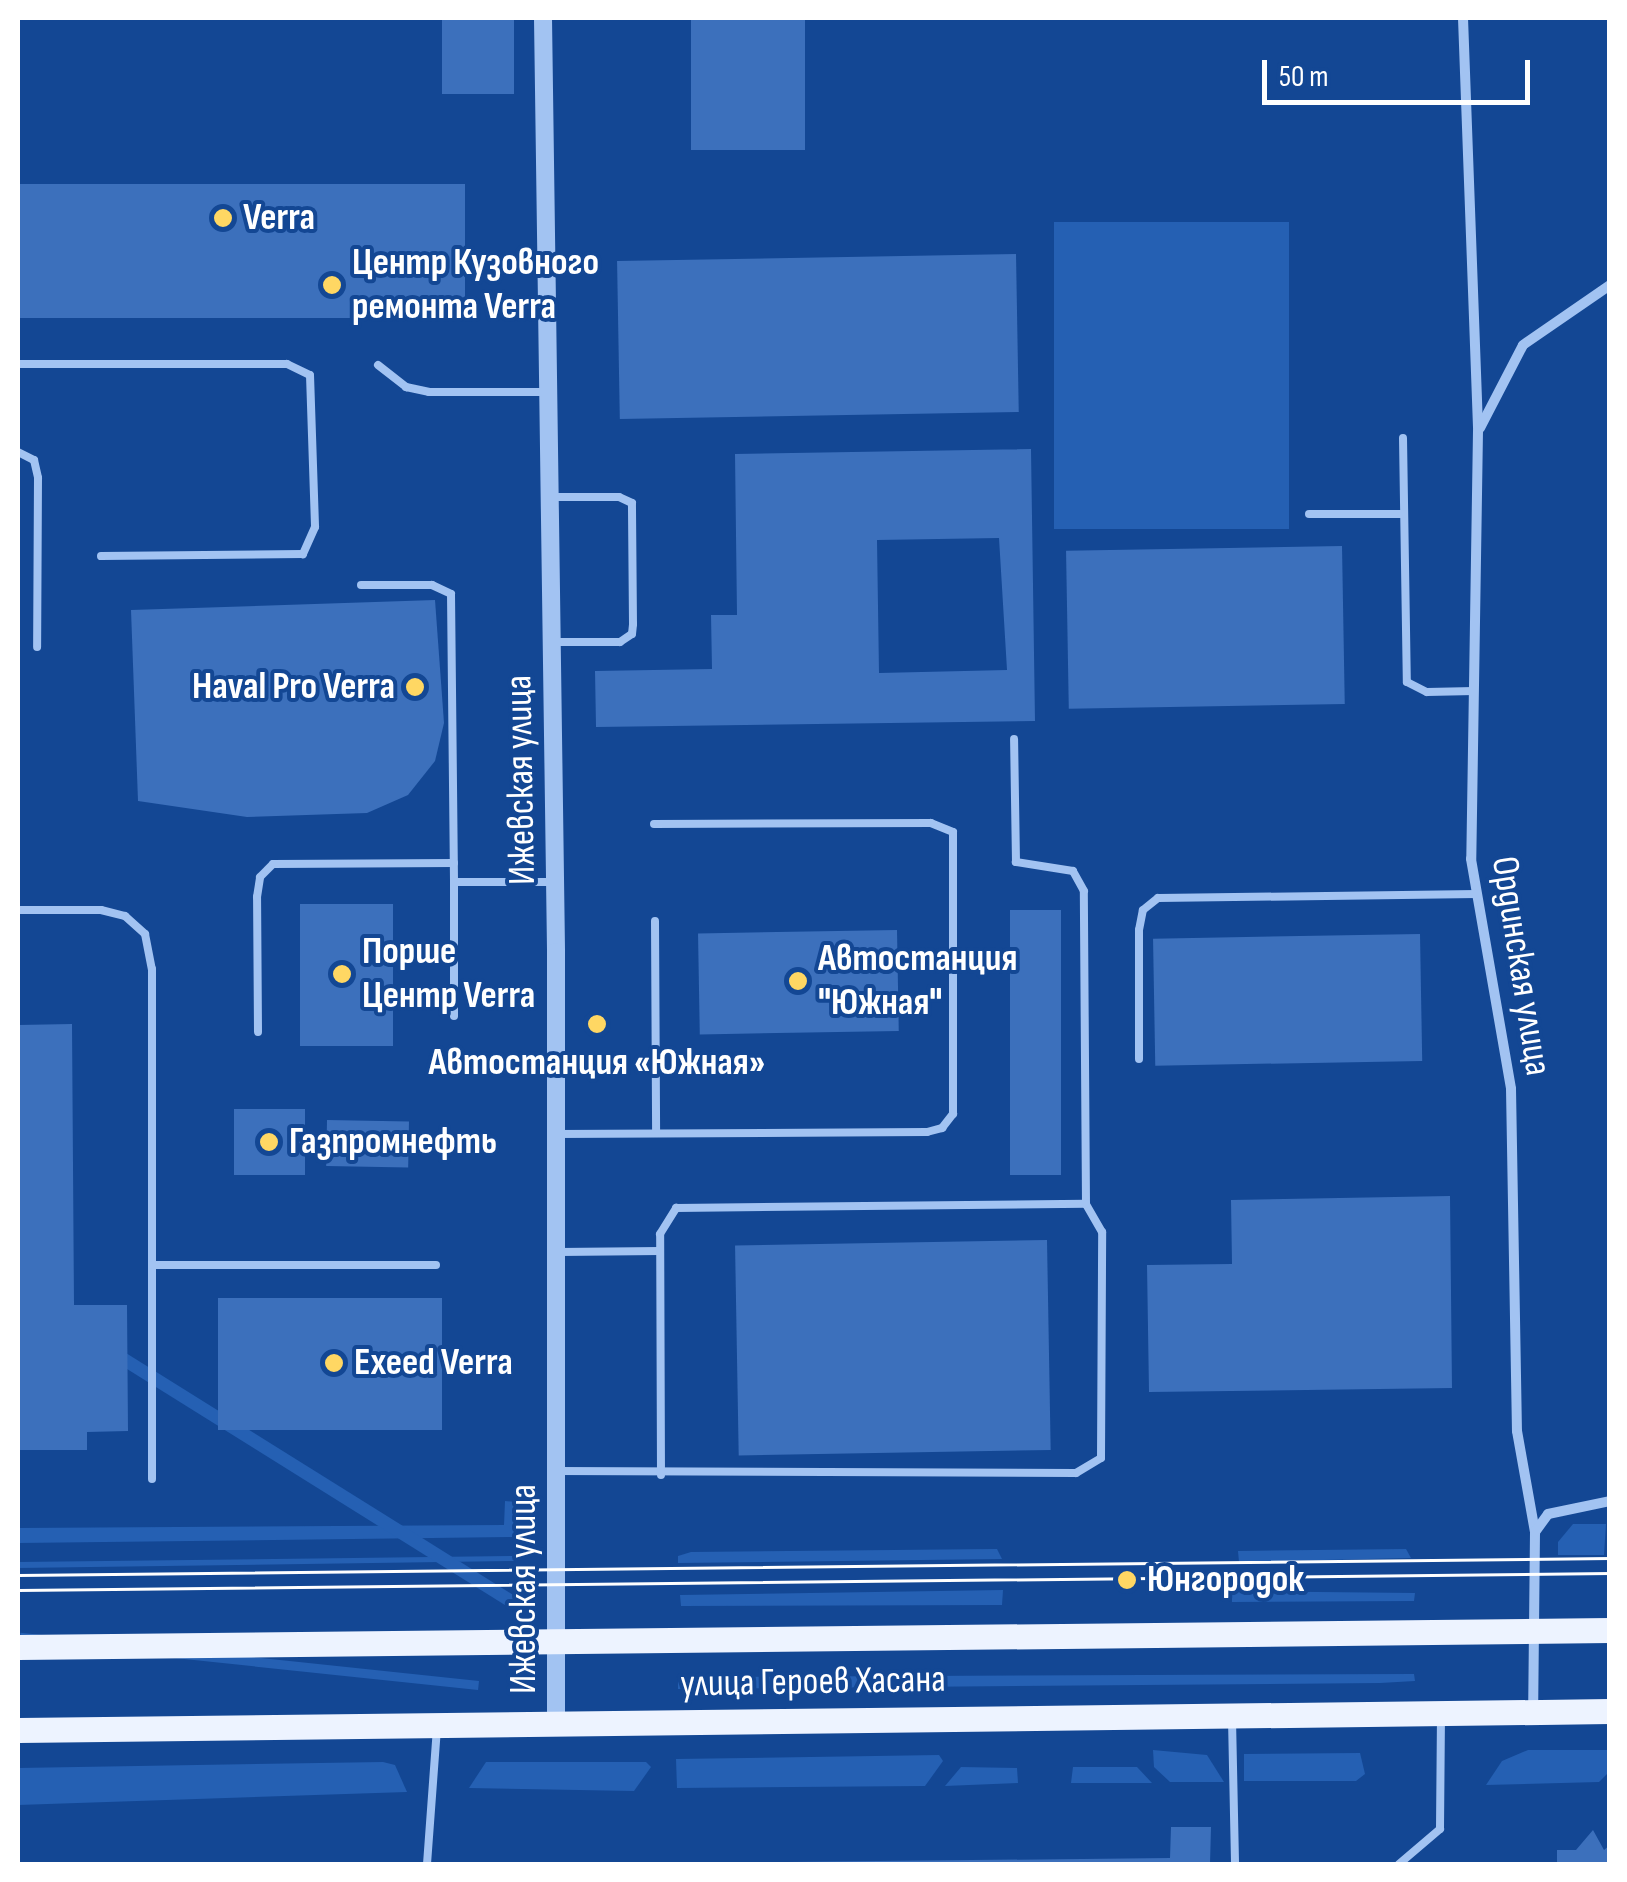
<!DOCTYPE html>
<meta charset="utf-8">
<style>
body{margin:0}
#map{position:relative;width:1627px;height:1882px;overflow:hidden;background:#134794;font-family:"Sofia Sans Condensed",sans-serif}
div>[style]{position:absolute}
[style*='--x']{left:calc(var(--x)*1px);top:calc(var(--y)*1px);width:calc(var(--w)*1px);rotate:calc(var(--a)*1deg)}
.green>*{inset:0;background:#2560b3;transform-origin:0 0}
.building>*{inset:0;background:#3c70bc;transform-origin:0 0}
.service>*{height:8px;margin:-4px;padding:0 4px;transform-origin:4px;border-radius:4px;background:#a2c3f2}
.minor>*{height:10px;margin:-5px;padding:0 5px;transform-origin:5px;border-radius:5px;background:#a2c3f2}
.tertiary>*{height:18px;margin:-9px;padding:0 9px;transform-origin:9px;border-radius:9px;background:#a2c3f2}
.primary>*{height:25px;margin:-12.5px;padding:0 12.5px;transform-origin:12.5px;border-radius:12.5px;background:#edf3ff}
.tram>*{height:2.5px;margin:-1.25px;padding:0 1.25px;transform-origin:1.25px;border-radius:1.25px;background:#fff}
.dots>*{width:28px;height:28px;translate:-50% -50%;box-sizing:border-box;border:5px solid #134794;border-radius:50%}
span{translate:-50% -50%;white-space:nowrap;text-align:center;line-height:1.15;-webkit-text-stroke:8px #134794;paint-order:stroke}
.poi-label{font-size:38px;color:#fff;font-weight:700}
.left{translate:0 -50%;text-align:left}
.right{translate:-100% -50%;text-align:right}
.street-label{font-size:38px;color:#fff}
.frame{position:absolute;inset:0;border:20px solid #fff;pointer-events:none}
.scale{position:absolute;left:1262px;top:60px;width:268px;height:45px;box-sizing:border-box;border:5px solid #fff;border-top:0;padding-left:12px;font-size:30px;line-height:35px;white-space:nowrap;color:#fff;-webkit-text-stroke:8px #134794;paint-order:stroke}
</style>
<div id="map">
<div class="green">
<i style="left:1289px;top:222px;width:307px;height:235px;rotate:90deg"></i>
<i style="clip-path:polygon(505px 1501px,518px 1502px,518px 1537px,18px 1543px,18px 1528px,504px 1525px)"></i>
<i style="clip-path:polygon(1573px 1524px,1606px 1524px,1604px 1555px,1558px 1555px,1558px 1542px)"></i>
<i style="clip-path:polygon(997px 1549px,1002px 1559px,678px 1563px,678px 1556px,691px 1552px)"></i>
<i style="clip-path:polygon(1406px 1549px,1411px 1558px,1239px 1562px,1238px 1551px)"></i>
<i style="clip-path:polygon(517px 1556px,516px 1561px,18px 1568px,18px 1562px)"></i>
<i style="clip-path:polygon(1003px 1590px,1002px 1605px,681px 1606px,680px 1595px)"></i>
<i style="clip-path:polygon(1232px 1591px,1415px 1593px,1414px 1601px,1232px 1602px)"></i>
<i style="left:515px;top:1596px;width:13px;height:497px;rotate:122deg"></i>
<i style="clip-path:polygon(1414px 1674px,1415px 1681px,1380px 1683px,678px 1689px,678px 1677px)"></i>
<i style="left:479px;top:1681px;width:9px;height:461px;rotate:96deg"></i>
<i style="clip-path:polygon(1153px 1750px,1207px 1755px,1224px 1782px,1170px 1782px,1154px 1767px)"></i>
<i style="clip-path:polygon(1528px 1750px,1609px 1750px,1609px 1772px,1599px 1782px,1486px 1785px,1502px 1761px)"></i>
<i style="clip-path:polygon(1360px 1753px,1365px 1774px,1356px 1781px,1244px 1781px,1244px 1754px)"></i>
<i style="clip-path:polygon(939px 1755px,943px 1761px,925px 1786px,677px 1788px,676px 1759px)"></i>
<i style="clip-path:polygon(383px 1762px,395px 1765px,407px 1792px,18px 1805px,18px 1768px)"></i>
<i style="clip-path:polygon(486px 1762px,646px 1762px,651px 1767px,634px 1791px,469px 1788px)"></i>
<i style="clip-path:polygon(961px 1767px,1017px 1768px,1018px 1783px,945px 1786px)"></i>
<i style="clip-path:polygon(1073px 1767px,1137px 1767px,1152px 1783px,1071px 1783px)"></i>
</div>
<div class="building">
<i style="left:442px;top:18px;width:72px;height:76px"></i>
<i style="left:691px;top:18px;width:114px;height:132px"></i>
<i style="left:465px;top:184px;width:134px;height:447px;rotate:90deg"></i>
<i style="left:1016px;top:254px;width:158px;height:399px;rotate:89deg"></i>
<i style="clip-path:polygon(evenodd,1031px 449px,1035px 721px,596px 727px,595px 671px,712px 669px,711px 615px,737px 615px,735px 454px,1031px 449px,999px 538px,1007px 670px,879px 673px,877px 540px,999px 538px)"></i>
<i style="left:1342px;top:546px;width:158px;height:276px;rotate:89deg"></i>
<i style="clip-path:polygon(435px 600px,444px 723px,435px 761px,408px 795px,367px 813px,247px 817px,138px 801px,131px 610px)"></i>
<i style="left:300px;top:904px;width:93px;height:142px"></i>
<i style="left:1010px;top:910px;width:51px;height:265px"></i>
<i style="left:897px;top:930px;width:101px;height:199px;rotate:89deg"></i>
<i style="left:1420px;top:934px;width:127px;height:267px;rotate:89deg"></i>
<i style="clip-path:polygon(72px 1024px,74px 1305px,127px 1305px,128px 1431px,87px 1432px,87px 1450px,18px 1450px,18px 1025px)"></i>
<i style="left:234px;top:1109px;width:71px;height:66px"></i>
<i style="left:327px;top:1120px;width:82px;height:46px;rotate:1deg"></i>
<i style="clip-path:polygon(1450px 1196px,1452px 1388px,1149px 1392px,1147px 1265px,1232px 1264px,1231px 1200px)"></i>
<i style="left:1047px;top:1240px;width:210px;height:312px;rotate:89deg"></i>
<i style="left:218px;top:1298px;width:224px;height:132px"></i>
<i style="clip-path:polygon(1171px 1827px,1211px 1827px,1210px 1864px,603px 1864px,1170px 1858px)"></i>
<i style="clip-path:polygon(1593px 1830px,1604px 1850px,1610px 1845px,1610px 1864px,1557px 1864px,1557px 1850px,1576px 1850px)"></i>
</div>
<div class="service">
<i style="--x:18;--y:364;--w:269;--a:0"></i>
<i style="--x:287;--y:364;--w:25;--a:26"></i>
<i style="--x:310;--y:375;--w:152;--a:88.1"></i>
<i style="--x:315;--y:527;--w:30;--a:114"></i>
<i style="--x:303;--y:554;--w:202;--a:179.4"></i>
<i style="--x:378;--y:365;--w:36;--a:38"></i>
<i style="--x:406;--y:387;--w:24;--a:12"></i>
<i style="--x:429;--y:392;--w:119;--a:0"></i>
<i style="--x:1403;--y:438;--w:244;--a:89.1"></i>
<i style="--x:1407;--y:682;--w:22;--a:27"></i>
<i style="--x:1427;--y:692;--w:47;--a:-1.2"></i>
<i style="--x:18;--y:452;--w:18;--a:27"></i>
<i style="--x:34;--y:460;--w:18;--a:77"></i>
<i style="--x:38;--y:478;--w:169;--a:90.3"></i>
<i style="--x:1309;--y:514;--w:94;--a:0"></i>
<i style="--x:361;--y:585;--w:71;--a:0"></i>
<i style="--x:432;--y:585;--w:21;--a:25"></i>
<i style="--x:451;--y:594;--w:288;--a:89.4"></i>
<i style="--x:551;--y:642;--w:69;--a:0"></i>
<i style="--x:620;--y:642;--w:14;--a:-34"></i>
<i style="--x:632;--y:634;--w:10;--a:-84"></i>
<i style="--x:633;--y:624;--w:121;--a:-90.5"></i>
<i style="--x:632;--y:503;--w:14;--a:-155"></i>
<i style="--x:619;--y:497;--w:66;--a:180"></i>
<i style="--x:18;--y:910;--w:83;--a:0"></i>
<i style="--x:101;--y:910;--w:25;--a:14"></i>
<i style="--x:125;--y:916;--w:27;--a:42"></i>
<i style="--x:145;--y:934;--w:36;--a:79"></i>
<i style="--x:152;--y:969;--w:510;--a:90"></i>
<i style="--x:655;--y:921;--w:212;--a:89.7"></i>
<i style="--x:454;--y:1016;--w:134;--a:-90"></i>
<i style="--x:454;--y:882;--w:101;--a:0"></i>
<i style="--x:258;--y:1032;--w:135;--a:-90.4"></i>
<i style="--x:257;--y:897;--w:20;--a:-81"></i>
<i style="--x:260;--y:877;--w:18;--a:-45"></i>
<i style="--x:273;--y:864;--w:181;--a:-0.3"></i>
<i style="--x:1139;--y:1059;--w:129;--a:-90"></i>
<i style="--x:1139;--y:930;--w:20;--a:-79"></i>
<i style="--x:1143;--y:910;--w:19;--a:-39"></i>
<i style="--x:1158;--y:898;--w:319;--a:-0.7"></i>
<i style="--x:556;--y:1134;--w:371;--a:-0.3"></i>
<i style="--x:927;--y:1132;--w:16;--a:-15"></i>
<i style="--x:942;--y:1128;--w:18;--a:-52"></i>
<i style="--x:953;--y:1114;--w:282;--a:-90"></i>
<i style="--x:953;--y:832;--w:24;--a:-158"></i>
<i style="--x:931;--y:823;--w:277;--a:179.8"></i>
<i style="--x:559;--y:1252;--w:101;--a:-0.6"></i>
<i style="--x:152;--y:1265;--w:284;--a:0"></i>
<i style="--x:556;--y:1471;--w:520;--a:0.22"></i>
<i style="--x:1076;--y:1473;--w:29;--a:-31"></i>
<i style="--x:1101;--y:1458;--w:226;--a:-89.7"></i>
<i style="--x:1102;--y:1232;--w:32;--a:-120"></i>
<i style="--x:1086;--y:1204;--w:313;--a:-90.4"></i>
<i style="--x:1084;--y:891;--w:23;--a:-119"></i>
<i style="--x:1073;--y:871;--w:58;--a:-171"></i>
<i style="--x:1016;--y:862;--w:123;--a:-90.9"></i>
<i style="--x:661;--y:1475;--w:241;--a:-90.2"></i>
<i style="--x:660;--y:1234;--w:31;--a:-58"></i>
<i style="--x:676;--y:1208;--w:410;--a:-0.6"></i>
<i style="--x:1232;--y:1719;--w:145;--a:88.8"></i>
<i style="--x:427;--y:1864;--w:136;--a:-85.8"></i>
<i style="--x:1399;--y:1864;--w:54;--a:-40.5"></i>
<i style="--x:1440;--y:1829;--w:111;--a:-89.5"></i>
</div>
<div class="minor">
<i style="--x:1463;--y:18;--w:413;--a:87.9"></i>
<i style="--x:1478;--y:431;--w:428;--a:90.9"></i>
<i style="--x:1471;--y:859;--w:233;--a:80.1"></i>
<i style="--x:1511;--y:1089;--w:342;--a:89"></i>
<i style="--x:1517;--y:1431;--w:103;--a:79.9"></i>
<i style="--x:1535;--y:1532;--w:179;--a:90.6"></i>
<i style="--x:1480;--y:428;--w:93;--a:-62.6"></i>
<i style="--x:1523;--y:345;--w:106;--a:-34.6"></i>
<i style="--x:1535;--y:1532;--w:22;--a:-54"></i>
<i style="--x:1548;--y:1514;--w:63;--a:-11.8"></i>
</div>
<div class="tertiary">
<i style="--x:543;--y:18;--w:934;--a:89.2"></i>
<i style="--x:556;--y:952;--w:769;--a:90"></i>
</div>
<div class="primary">
<i style="--x:18;--y:1647;--w:1592;--a:-0.61"></i>
<i style="--x:18;--y:1730;--w:1592;--a:-0.68"></i>
</div>
<div class="tram">
<i style="--x:18;--y:1575;--w:1592;--a:-0.61"></i>
<i style="--x:18;--y:1590;--w:1592;--a:-0.61"></i>
</div>
<div class="dots">
<i style="left:223px;top:218px;background:#ffd763"></i>
<i style="left:332px;top:285px;background:#ffd763"></i>
<i style="left:415px;top:687px;background:#ffd763"></i>
<i style="left:342px;top:974px;background:#ffd763"></i>
<i style="left:798px;top:981px;background:#ffd763"></i>
<i style="left:597px;top:1024px;background:#ffd763"></i>
<i style="left:269px;top:1142px;background:#ffd763"></i>
<i style="left:334px;top:1363px;background:#ffd763"></i>
<i style="left:1127px;top:1580px;background:#ffd763"></i>
</div>
<div class="poi-label">
<span class="left" style="left:243px;top:218px">Verra</span>
<span class="left" style="left:352px;top:285px">Центр Кузовного<br>ремонта Verra</span>
<span class="right" style="left:395px;top:687px">Haval Pro Verra</span>
<span class="left" style="left:362px;top:974px">Порше<br>Центр Verra</span>
<span class="left" style="left:818px;top:981px">Автостанция<br>"Южная"</span>
<span style="left:597px;top:1063px">Автостанция «Южная»</span>
<span class="left" style="left:289px;top:1142px">Газпромнефть</span>
<span class="left" style="left:354px;top:1363px">Exeed Verra</span>
<span class="left" style="left:1147px;top:1580px">Юнгородок</span>
</div>
<div class="street-label">
<span style="left:521px;top:780px;rotate:-91deg">Ижевская улица</span>
<span style="left:1521px;top:966px;rotate:81deg">Ординская улица</span>
<span style="left:524px;top:1589px;rotate:-90deg">Ижевская улица</span>
<span style="left:813px;top:1682px;rotate:-1deg">улица Героев Хасана</span>
</div>
<div class="frame"></div>
<div class="scale">50 m</div>
</div>
